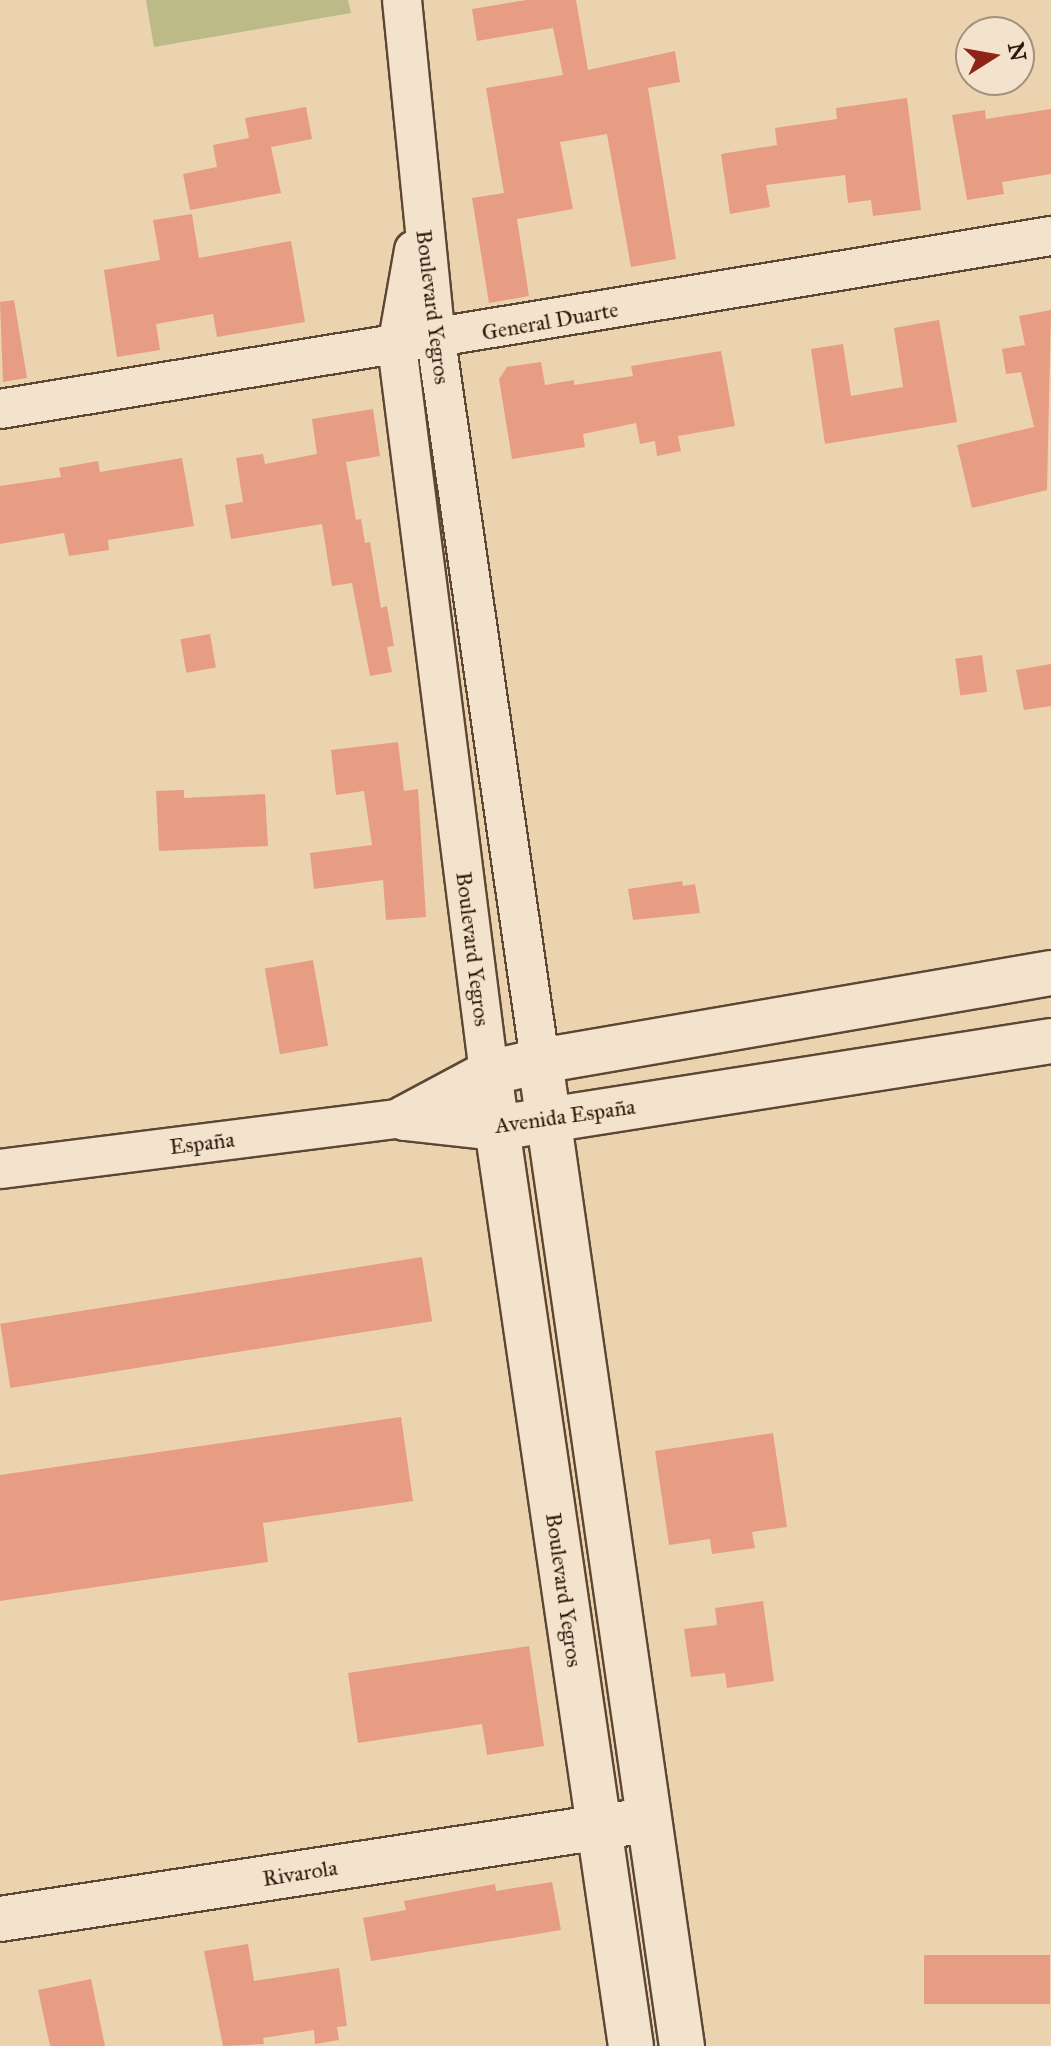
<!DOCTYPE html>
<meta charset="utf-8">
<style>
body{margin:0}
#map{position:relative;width:1051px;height:2046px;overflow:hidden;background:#ecd3b0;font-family:"IM FELL Great Primer",serif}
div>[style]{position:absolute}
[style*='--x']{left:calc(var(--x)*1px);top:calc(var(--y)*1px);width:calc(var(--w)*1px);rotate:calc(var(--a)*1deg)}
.green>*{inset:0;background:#bcbb88}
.building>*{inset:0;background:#e79c84;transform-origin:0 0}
.roads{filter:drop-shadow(2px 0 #5c4734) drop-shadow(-2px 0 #5c4734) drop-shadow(0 2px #5c4734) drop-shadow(0 -2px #5c4734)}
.minor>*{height:38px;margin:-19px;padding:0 19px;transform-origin:19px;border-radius:19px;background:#f3e2cc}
.tertiary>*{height:44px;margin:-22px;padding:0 22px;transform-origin:22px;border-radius:22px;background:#f3e2cc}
span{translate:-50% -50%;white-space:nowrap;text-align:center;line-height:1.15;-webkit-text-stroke:6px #f3e2cc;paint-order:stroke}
.street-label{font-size:22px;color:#2c180a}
.north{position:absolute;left:955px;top:16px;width:80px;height:80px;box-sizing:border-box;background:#f3e2cc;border:2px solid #a3917e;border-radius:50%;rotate:79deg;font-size:22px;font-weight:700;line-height:32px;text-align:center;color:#2c180a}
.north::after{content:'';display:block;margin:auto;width:28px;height:36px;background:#8f2418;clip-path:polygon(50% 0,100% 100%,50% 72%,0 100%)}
</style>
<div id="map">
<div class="green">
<i style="clip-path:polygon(146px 0,348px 0,351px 13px,154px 47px)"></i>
</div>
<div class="building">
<i style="clip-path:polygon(526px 0,576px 0,588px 70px,675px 51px,680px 82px,648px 88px,676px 259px,631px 267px,607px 134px,560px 142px,573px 209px,517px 219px,529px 296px,489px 303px,472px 198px,504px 193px,486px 88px,563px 75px,553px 28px,477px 41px,472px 9px)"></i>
<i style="clip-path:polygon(907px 98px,921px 210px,873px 216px,871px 200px,848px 203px,845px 175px,766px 185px,770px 207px,730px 214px,721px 154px,777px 145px,775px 128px,837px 119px,836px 108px)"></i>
<i style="clip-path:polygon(306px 107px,312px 139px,271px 147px,281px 193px,190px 210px,183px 174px,217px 167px,213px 145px,249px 138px,245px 118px)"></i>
<i style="clip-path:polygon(1051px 109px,1051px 174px,1002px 182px,1004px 194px,967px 200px,952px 115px,985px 110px,986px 119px)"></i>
<i style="clip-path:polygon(192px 214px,199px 258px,291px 241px,305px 322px,217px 337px,213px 314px,156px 324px,160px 350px,117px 357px,104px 270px,160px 260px,153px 220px)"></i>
<i style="clip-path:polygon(14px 300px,27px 378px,3px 382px,0 302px)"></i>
<i style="clip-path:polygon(1051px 310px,1047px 490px,972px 508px,957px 445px,1034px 427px,1021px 372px,1006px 374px,1002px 349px,1025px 345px,1019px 316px)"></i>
<i style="clip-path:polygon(939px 320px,957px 422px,825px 444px,811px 349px,843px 344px,851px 396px,903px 387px,894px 328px)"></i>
<i style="clip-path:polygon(721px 351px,735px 426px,678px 436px,681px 451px,657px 456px,655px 441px,640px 444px,636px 423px,583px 434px,585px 447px,512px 459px,499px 379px,507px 367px,541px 362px,545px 385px,574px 380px,574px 385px,633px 376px,631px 366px)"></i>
<i style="clip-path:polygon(373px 409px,380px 456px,346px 462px,356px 520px,361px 519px,365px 543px,370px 542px,381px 608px,387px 606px,394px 646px,387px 647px,392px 672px,370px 676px,352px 583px,332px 586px,322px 524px,231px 539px,225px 505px,243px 502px,236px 458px,263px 454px,265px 464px,317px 454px,312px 419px)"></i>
<i style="clip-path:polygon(182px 458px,194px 526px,108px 540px,109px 550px,69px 556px,64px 533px,0 544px,0 486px,61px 477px,59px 468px,98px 461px,100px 472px)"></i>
<i style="left:210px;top:634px;width:34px;height:30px;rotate:80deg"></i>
<i style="left:982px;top:655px;width:37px;height:27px;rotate:82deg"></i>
<i style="clip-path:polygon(1051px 664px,1051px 706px,1024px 710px,1016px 670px)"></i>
<i style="clip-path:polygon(398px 742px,404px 791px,418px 789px,426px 917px,386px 920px,383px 880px,314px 889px,310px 853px,372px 845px,364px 791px,336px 795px,331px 750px)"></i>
<i style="clip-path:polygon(184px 790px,184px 798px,265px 794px,268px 846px,159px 851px,156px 791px)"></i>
<i style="clip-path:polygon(682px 881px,683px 886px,695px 884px,700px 913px,633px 920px,628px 889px)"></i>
<i style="left:313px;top:960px;width:87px;height:49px;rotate:80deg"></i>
<i style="left:422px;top:1257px;width:65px;height:427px;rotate:81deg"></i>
<i style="clip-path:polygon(401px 1417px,413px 1501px,263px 1523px,268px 1562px,0 1601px,0 1475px)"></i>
<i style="clip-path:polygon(773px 1433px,787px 1527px,752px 1532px,755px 1548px,712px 1554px,710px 1539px,669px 1545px,655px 1451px)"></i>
<i style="clip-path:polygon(763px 1601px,774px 1681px,727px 1688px,725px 1673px,691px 1677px,684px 1629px,717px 1625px,715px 1608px)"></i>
<i style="clip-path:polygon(529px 1646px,544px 1746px,487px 1755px,482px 1724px,358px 1743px,348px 1673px)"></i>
<i style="clip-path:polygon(552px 1882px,561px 1930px,371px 1961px,363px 1918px,406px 1910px,404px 1901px,495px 1884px,496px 1891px)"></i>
<i style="clip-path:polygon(248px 1944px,254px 1981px,339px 1968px,347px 2026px,337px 2027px,339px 2040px,315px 2044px,314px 2030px,263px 2038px,264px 2044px,223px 2046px,204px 1951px)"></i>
<i style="left:924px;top:1955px;width:126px;height:49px"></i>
<i style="clip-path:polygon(91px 1979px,105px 2046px,50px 2046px,38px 1990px)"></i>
</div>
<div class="roads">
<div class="minor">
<i style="--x:402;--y:0;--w:342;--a:84.3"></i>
<i style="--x:436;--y:340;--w:728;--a:81.79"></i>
<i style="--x:414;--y:250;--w:97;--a:100"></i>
<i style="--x:397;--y:346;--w:733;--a:82.79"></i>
<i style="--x:0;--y:409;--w:1065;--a:-9.35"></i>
<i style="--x:0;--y:1169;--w:408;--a:-7.2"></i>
</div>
<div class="tertiary">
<i style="--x:540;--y:1061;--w:995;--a:81.8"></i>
<i style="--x:489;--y:1073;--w:983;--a:81.7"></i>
<i style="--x:405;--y:1118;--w:95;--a:-28.2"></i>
<i style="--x:489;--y:1073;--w:52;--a:-13.2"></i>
<i style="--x:540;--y:1061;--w:519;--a:-9.77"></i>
<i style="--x:405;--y:1118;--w:93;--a:6.2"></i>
<i style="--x:497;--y:1128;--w:561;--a:-8.92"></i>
<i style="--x:0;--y:1919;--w:634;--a:-8.7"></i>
</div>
</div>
<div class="street-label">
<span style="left:433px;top:307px;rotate:83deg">Boulevard Yegros</span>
<span style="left:550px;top:321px;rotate:-10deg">General Duarte</span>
<span style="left:473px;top:949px;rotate:83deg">Boulevard Yegros</span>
<span style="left:565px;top:1116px;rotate:-8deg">Avenida España</span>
<span style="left:202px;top:1143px;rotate:-7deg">España</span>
<span style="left:564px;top:1590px;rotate:82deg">Boulevard Yegros</span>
<span style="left:300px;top:1873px;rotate:-9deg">Rivarola</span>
</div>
<div class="north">N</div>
</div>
